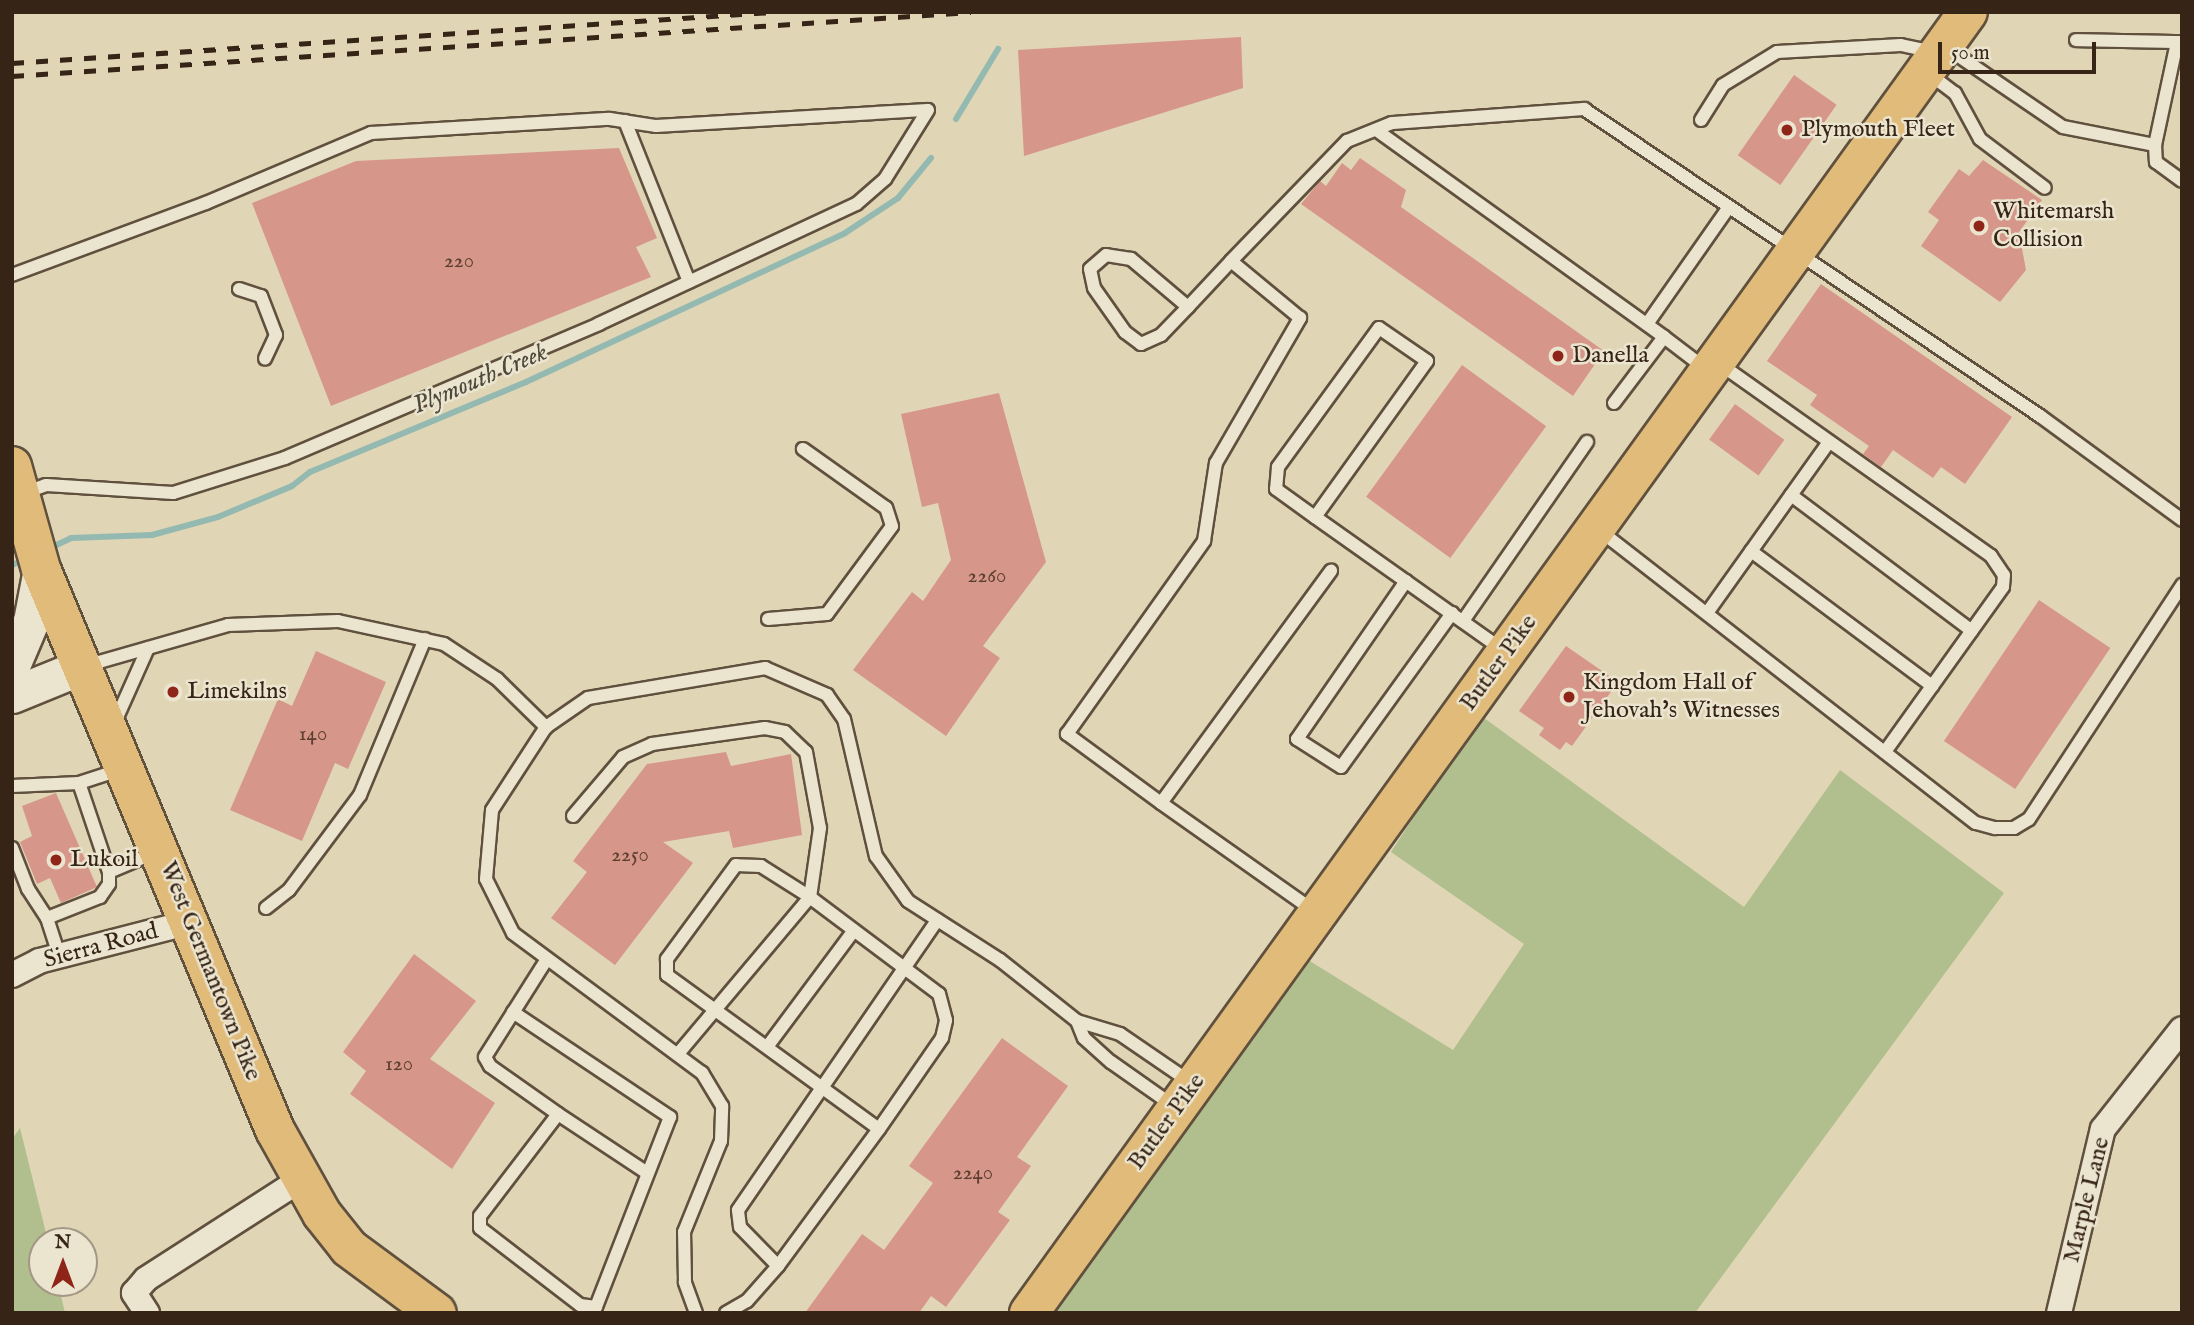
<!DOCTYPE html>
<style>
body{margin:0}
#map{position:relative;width:2194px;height:1325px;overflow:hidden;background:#e0d6b5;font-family:"IM FELL English",serif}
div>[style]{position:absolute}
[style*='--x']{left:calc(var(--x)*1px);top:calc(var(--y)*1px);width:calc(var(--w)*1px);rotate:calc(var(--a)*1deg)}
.green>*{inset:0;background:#b1be8e}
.stream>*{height:6px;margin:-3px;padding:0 3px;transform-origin:3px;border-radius:3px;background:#94b9b1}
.building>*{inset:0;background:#d69689;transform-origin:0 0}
.roads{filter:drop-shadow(2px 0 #60503e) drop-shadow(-2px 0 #60503e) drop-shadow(0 2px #60503e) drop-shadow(0 -2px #60503e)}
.lane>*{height:12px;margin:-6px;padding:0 6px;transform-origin:6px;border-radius:6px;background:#ebe4cf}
.street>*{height:24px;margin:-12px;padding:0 12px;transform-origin:12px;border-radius:12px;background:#ebe4cf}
.secondary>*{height:35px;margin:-17.5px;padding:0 17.5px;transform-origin:17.5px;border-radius:17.5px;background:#ebe4cf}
.primary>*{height:38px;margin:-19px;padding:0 19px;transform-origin:19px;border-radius:19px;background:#e0bb7a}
.rail>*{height:5px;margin-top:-2.5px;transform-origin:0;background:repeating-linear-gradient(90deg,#362416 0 12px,transparent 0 24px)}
.dots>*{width:19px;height:19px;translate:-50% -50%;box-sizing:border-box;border:4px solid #ebe4cf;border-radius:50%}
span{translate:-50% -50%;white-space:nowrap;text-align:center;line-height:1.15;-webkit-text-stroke:5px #ebe4cf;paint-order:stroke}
.number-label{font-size:21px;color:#5e4033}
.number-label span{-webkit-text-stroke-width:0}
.poi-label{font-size:24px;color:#362416}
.left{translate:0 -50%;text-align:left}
.street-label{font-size:24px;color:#362416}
.water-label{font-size:26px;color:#4e493d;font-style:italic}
.frame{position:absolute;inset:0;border:14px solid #362416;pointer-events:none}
.north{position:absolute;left:28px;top:1227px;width:70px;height:70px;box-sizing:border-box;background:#ebe4cf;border:2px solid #a39785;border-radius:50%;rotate:0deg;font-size:19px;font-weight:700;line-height:28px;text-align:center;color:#362416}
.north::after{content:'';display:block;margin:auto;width:24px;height:32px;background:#8f2418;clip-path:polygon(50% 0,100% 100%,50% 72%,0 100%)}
.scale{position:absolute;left:1938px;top:42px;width:158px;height:32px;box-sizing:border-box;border:4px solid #362416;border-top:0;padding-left:9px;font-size:21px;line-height:24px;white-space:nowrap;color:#362416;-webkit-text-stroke:5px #ebe4cf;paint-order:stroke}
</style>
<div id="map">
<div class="green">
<i style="clip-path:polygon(1480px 715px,1744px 907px,1840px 770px,2004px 893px,1695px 1313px,1053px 1313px,1305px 958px,1453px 1050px,1524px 944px,1391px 852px)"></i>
<i style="clip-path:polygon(20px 1128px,48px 1241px,42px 1241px,42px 1283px,58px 1283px,65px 1313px,12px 1313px,12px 1139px)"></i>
</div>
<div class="stream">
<i style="--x:956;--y:119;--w:82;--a:-59"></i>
<i style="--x:50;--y:548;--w:23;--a:-25"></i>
<i style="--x:71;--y:538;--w:81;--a:-2.1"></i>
<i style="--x:152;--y:535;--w:68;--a:-15.3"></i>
<i style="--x:218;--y:517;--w:80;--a:-22.7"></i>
<i style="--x:292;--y:486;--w:23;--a:-38"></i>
<i style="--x:310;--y:472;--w:234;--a:-22.6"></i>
<i style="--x:526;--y:382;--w:352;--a:-25"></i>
<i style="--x:845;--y:233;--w:64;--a:-33.4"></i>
<i style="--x:898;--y:198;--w:52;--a:-50.5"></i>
<i style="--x:12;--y:565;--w:13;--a:-23"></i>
</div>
<div class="building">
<i style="clip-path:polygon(1241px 37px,1243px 88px,1024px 156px,1018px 50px)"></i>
<i style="left:1794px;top:75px;width:52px;height:98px;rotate:35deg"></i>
<i style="clip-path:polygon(619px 148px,657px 238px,636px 247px,651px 277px,331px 406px,252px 203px,356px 161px)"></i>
<i style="clip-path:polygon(1360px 158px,1406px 190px,1401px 207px,1604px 351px,1573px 396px,1301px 204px,1320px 181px,1326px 186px,1342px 163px,1351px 170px)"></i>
<i style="clip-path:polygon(1983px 160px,2042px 200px,2019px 232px,2026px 270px,2000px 302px,1921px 246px,1939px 220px,1928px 212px,1959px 169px,1969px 176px)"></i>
<i style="clip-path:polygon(1821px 284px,2012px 417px,1965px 484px,1941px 467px,1933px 478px,1893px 450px,1881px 467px,1863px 454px,1869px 446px,1810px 405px,1817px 395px,1767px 361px)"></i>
<i style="left:1462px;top:365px;width:104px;height:163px;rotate:36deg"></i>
<i style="clip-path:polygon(999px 393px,1046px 562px,983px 646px,1000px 658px,946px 736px,853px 670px,912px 592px,923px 601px,951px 560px,938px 503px,922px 507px,901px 414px)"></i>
<i style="left:1735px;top:404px;width:61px;height:44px;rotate:36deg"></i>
<i style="left:2039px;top:600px;width:86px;height:170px;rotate:34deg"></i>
<i style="clip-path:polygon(1566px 646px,1618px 682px,1572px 746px,1566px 742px,1560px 750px,1539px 735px,1544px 728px,1519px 711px)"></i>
<i style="clip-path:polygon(316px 651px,386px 682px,348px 769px,335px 763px,302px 841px,230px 810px,278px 699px,292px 706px)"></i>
<i style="clip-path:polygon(726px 752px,731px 766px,791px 754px,802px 835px,733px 848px,729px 831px,663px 842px,693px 863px,615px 965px,551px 918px,587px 872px,573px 861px,647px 764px)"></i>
<i style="clip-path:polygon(56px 793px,97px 887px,61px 903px,50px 878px,37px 884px,20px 842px,32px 836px,22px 806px)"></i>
<i style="clip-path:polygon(414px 954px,476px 1001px,430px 1059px,495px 1103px,452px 1169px,350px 1094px,366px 1071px,343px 1052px)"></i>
<i style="clip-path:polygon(1002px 1038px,1068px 1086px,1017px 1157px,1031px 1166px,998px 1212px,1010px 1220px,946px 1307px,931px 1296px,919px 1313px,805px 1313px,862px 1234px,884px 1250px,933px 1183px,909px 1166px)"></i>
</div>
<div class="roads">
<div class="lane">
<i style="--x:2076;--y:40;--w:106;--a:1.1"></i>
<i style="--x:1947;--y:48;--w:140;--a:34.3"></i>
<i style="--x:2063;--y:127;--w:94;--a:11.1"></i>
<i style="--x:2155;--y:145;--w:17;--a:87"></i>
<i style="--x:2156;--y:162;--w:32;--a:36"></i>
<i style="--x:1928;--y:73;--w:34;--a:37"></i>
<i style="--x:1955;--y:93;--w:52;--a:61.5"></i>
<i style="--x:1980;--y:139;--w:81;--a:37"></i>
<i style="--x:1701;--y:120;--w:41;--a:-57.8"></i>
<i style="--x:1723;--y:85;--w:63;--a:-31.4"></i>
<i style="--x:1777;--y:52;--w:124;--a:-3.2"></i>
<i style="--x:1901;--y:45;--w:34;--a:12"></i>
<i style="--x:625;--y:121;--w:173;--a:68.3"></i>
<i style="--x:1379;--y:132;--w:351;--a:35.7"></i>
<i style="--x:2155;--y:145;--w:105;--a:-77.9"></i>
<i style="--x:12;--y:275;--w:207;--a:-20.4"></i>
<i style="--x:206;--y:203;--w:179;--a:-23"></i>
<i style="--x:371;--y:133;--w:239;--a:-3.4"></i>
<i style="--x:610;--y:119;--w:47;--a:8.7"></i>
<i style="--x:656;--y:126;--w:272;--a:-3.4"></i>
<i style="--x:928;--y:110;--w:81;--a:121.9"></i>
<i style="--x:885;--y:179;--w:38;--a:139"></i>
<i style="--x:856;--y:204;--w:284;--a:155"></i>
<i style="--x:599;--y:324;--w:341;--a:156.9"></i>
<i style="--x:285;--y:458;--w:117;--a:162.6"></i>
<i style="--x:173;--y:493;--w:127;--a:-176.4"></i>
<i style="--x:46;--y:485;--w:23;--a:160"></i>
<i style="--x:239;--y:289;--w:23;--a:18"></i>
<i style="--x:261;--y:296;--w:42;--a:69"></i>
<i style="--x:276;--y:335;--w:26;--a:115"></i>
<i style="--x:1188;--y:307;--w:75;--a:-139.9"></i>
<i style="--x:1131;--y:259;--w:25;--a:-171"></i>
<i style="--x:1106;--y:255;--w:21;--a:139"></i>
<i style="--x:1090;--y:269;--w:19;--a:78"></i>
<i style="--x:1094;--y:288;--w:54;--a:54.8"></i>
<i style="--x:1125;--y:332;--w:20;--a:37"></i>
<i style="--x:1141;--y:344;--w:22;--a:-24"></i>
<i style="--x:1161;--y:335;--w:39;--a:-46"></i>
<i style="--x:1188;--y:307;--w:63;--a:-46.9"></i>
<i style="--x:1647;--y:324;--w:143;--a:-55"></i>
<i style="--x:1720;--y:364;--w:332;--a:35.3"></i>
<i style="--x:1991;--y:556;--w:23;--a:56"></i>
<i style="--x:2004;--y:575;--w:12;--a:95"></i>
<i style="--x:2003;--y:587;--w:203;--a:125.6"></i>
<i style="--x:1614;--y:403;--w:83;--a:-52.9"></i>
<i style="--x:1664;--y:337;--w:53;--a:37.3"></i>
<i style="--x:1791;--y:495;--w:226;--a:36.9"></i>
<i style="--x:1315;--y:517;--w:192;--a:-54.3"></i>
<i style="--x:1427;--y:361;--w:58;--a:-145.5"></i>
<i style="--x:1379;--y:328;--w:172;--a:126"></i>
<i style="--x:1278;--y:467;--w:22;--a:95"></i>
<i style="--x:1276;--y:489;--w:48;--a:35.7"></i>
<i style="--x:1315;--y:517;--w:230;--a:35.3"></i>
<i style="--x:1599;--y:530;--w:477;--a:37.9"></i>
<i style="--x:1976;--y:823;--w:20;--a:15"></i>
<i style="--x:1995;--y:828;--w:19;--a:0"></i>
<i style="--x:2014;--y:828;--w:17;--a:-31"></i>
<i style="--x:2029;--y:819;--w:280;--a:-56.8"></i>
<i style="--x:1751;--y:551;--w:226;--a:36.7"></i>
<i style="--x:1406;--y:581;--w:192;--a:124.6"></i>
<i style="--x:1297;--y:739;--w:52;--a:32.5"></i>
<i style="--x:1341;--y:767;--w:190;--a:-54.2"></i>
<i style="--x:1707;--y:613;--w:210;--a:-54.5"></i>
<i style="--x:768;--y:619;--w:59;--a:-4.8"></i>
<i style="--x:827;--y:614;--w:109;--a:-53.5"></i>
<i style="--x:892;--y:526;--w:19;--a:-108"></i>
<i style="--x:886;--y:508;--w:102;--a:-144.6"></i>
<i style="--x:1463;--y:621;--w:218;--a:-55.3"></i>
<i style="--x:85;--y:666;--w:149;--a:-16"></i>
<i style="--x:228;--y:625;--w:110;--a:-2.1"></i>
<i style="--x:338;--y:621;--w:108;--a:12.2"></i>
<i style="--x:444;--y:644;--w:64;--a:33.4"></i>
<i style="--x:497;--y:679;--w:69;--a:44.4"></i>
<i style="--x:114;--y:724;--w:83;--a:-65.9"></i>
<i style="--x:12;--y:786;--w:67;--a:-2.6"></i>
<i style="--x:79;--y:783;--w:42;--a:-18"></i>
<i style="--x:1161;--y:803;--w:117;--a:-143.7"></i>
<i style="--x:1067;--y:734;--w:237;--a:-54.6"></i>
<i style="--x:1204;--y:541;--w:79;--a:-81.3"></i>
<i style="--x:1216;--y:463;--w:168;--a:-59.9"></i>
<i style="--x:1300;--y:318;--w:89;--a:-140.4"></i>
<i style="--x:1231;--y:261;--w:167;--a:-46"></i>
<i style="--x:1347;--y:141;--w:48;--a:-21.8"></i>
<i style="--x:1392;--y:123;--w:193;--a:-4.2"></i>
<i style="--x:1584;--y:109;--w:550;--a:33.95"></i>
<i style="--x:2040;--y:416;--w:176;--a:36.2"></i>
<i style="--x:573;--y:816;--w:77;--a:-49.7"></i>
<i style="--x:623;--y:757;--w:32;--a:-24"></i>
<i style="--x:652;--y:744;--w:114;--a:-8.1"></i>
<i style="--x:765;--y:728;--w:20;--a:11"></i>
<i style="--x:785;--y:732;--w:29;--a:44"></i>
<i style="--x:806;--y:752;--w:77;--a:79.6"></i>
<i style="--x:820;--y:828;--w:70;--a:98.2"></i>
<i style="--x:810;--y:897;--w:205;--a:130.1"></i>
<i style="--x:12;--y:848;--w:44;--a:68.7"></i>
<i style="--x:28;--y:889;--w:35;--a:57"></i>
<i style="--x:47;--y:918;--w:57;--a:-21.6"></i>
<i style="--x:100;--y:897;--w:16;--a:-55"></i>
<i style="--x:109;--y:884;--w:12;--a:-90"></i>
<i style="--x:109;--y:872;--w:94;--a:-108.6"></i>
<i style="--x:109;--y:872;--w:49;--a:-22.9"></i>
<i style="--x:266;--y:908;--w:29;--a:-38"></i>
<i style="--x:289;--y:890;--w:119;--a:-53.2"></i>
<i style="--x:360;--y:795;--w:169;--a:-67.4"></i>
<i style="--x:1314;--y:911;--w:187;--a:-144.8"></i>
<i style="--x:1161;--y:803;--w:288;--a:-53.8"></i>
<i style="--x:47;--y:918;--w:40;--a:72"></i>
<i style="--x:513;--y:1012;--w:189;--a:33.8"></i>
<i style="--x:670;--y:1117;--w:204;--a:111.3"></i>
<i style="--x:596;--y:1307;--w:16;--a:-173"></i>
<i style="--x:580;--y:1305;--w:126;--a:-142.4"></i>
<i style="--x:480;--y:1228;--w:12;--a:-90"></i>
<i style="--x:480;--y:1216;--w:128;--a:-52.6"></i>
<i style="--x:558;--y:1114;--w:83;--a:-144.8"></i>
<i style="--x:490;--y:1066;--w:10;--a:-119"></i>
<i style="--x:485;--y:1057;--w:116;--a:-57.7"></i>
<i style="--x:1077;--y:1021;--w:18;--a:68"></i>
<i style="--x:1084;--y:1038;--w:36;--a:42"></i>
<i style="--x:1111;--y:1062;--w:78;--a:35.1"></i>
<i style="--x:767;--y:1047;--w:142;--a:-53.3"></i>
<i style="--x:558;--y:1114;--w:107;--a:33.5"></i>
<i style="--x:778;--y:1266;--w:54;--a:-134.3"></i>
<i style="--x:740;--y:1227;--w:17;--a:-97"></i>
<i style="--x:738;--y:1210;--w:352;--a:-55.5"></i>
<i style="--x:696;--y:1313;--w:33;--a:-110"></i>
<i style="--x:685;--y:1282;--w:50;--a:-91.1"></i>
<i style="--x:684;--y:1232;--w:98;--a:-67.9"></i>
<i style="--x:721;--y:1141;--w:35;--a:-88"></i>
<i style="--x:722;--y:1106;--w:39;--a:-121"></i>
<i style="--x:702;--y:1073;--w:235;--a:-143.5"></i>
<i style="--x:513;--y:933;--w:60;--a:-116.6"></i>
<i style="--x:486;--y:879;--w:69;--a:-85"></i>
<i style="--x:492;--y:810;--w:99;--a:-57"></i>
<i style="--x:546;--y:727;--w:51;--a:-34.6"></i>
<i style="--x:588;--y:698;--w:180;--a:-9.6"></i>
<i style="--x:765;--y:668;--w:68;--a:23.5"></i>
<i style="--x:827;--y:695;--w:29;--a:55"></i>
<i style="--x:844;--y:719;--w:141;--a:76.9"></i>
<i style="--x:876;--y:856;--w:55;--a:54.6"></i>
<i style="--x:908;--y:901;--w:109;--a:32.7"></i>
<i style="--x:1000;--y:960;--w:98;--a:38.4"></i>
<i style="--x:1077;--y:1021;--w:45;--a:16.8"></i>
<i style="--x:1120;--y:1034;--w:85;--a:34.4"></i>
<i style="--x:726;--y:1313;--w:24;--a:-30"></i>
<i style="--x:747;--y:1301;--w:47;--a:-48.5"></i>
<i style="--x:778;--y:1266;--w:170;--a:-53.6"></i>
<i style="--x:879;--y:1129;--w:111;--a:-55.3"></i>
<i style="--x:942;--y:1038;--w:18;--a:-77"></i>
<i style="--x:946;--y:1020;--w:27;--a:-105"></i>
<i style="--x:939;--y:994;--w:161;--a:-143.1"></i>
<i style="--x:810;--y:897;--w:58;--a:-147.7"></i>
<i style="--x:761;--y:866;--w:25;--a:-178"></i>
<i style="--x:736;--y:865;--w:117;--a:126.3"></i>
<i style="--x:667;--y:959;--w:16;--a:90"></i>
<i style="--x:667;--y:975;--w:262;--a:36"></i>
</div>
<div class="street">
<i style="--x:12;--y:975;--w:30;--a:-27"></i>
<i style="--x:39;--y:961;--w:157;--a:-14.4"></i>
<i style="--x:147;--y:1313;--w:24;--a:-123"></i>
<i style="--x:134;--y:1293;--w:18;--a:-49"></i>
<i style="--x:146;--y:1279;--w:183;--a:-32.7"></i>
<i style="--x:2059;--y:1313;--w:189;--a:-76.6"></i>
<i style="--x:2103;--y:1129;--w:127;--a:-51.7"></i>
</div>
<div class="secondary">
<i style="--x:14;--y:661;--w:43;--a:-67"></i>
<i style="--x:31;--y:621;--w:53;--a:-79.1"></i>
<i style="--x:12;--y:695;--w:74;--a:-22.1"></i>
</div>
<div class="primary">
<i style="--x:12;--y:466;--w:107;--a:74.3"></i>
<i style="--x:41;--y:569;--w:608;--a:67.36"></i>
<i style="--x:275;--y:1130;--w:96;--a:60.8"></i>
<i style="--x:322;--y:1214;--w:43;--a:51.5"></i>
<i style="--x:349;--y:1248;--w:109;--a:36.5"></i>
<i style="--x:1029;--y:1313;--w:1604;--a:-54.18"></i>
</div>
</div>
<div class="rail">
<i style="--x:12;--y:63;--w:762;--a:-3.84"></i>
<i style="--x:12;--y:76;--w:961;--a:-3.82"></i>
</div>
<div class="dots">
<i style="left:1787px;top:130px;background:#8f2418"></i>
<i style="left:1979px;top:226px;background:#8f2418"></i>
<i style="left:1558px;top:356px;background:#8f2418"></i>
<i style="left:173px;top:692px;background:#8f2418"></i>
<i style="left:1569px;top:697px;background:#8f2418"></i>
<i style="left:56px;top:860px;background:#8f2418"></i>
</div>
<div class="number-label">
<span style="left:459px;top:262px">220</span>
<span style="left:987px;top:577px">2260</span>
<span style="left:313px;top:735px">140</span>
<span style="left:630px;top:856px">2250</span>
<span style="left:399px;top:1065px">120</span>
<span style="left:973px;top:1174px">2240</span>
</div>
<div class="poi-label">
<span class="left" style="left:1801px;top:130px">Plymouth Fleet</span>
<span class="left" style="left:1993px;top:226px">Whitemarsh<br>Collision</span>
<span class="left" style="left:1572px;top:356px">Danella</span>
<span class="left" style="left:1583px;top:697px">Kingdom Hall of<br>Jehovah's Witnesses</span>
<span class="left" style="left:187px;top:692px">Limekilns</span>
<span class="left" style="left:70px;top:860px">Lukoil</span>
</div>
<div class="street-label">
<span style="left:1499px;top:663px;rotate:-54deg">Butler Pike</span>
<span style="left:101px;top:946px;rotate:-15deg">Sierra Road</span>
<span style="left:210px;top:971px;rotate:68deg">West Germantown Pike</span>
<span style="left:1167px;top:1122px;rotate:-54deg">Butler Pike</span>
<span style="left:2087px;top:1200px;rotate:-76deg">Marple Lane</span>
</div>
<div class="water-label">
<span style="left:480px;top:379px;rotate:-23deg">Plymouth Creek</span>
</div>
<div class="frame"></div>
<div class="north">N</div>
<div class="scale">50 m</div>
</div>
